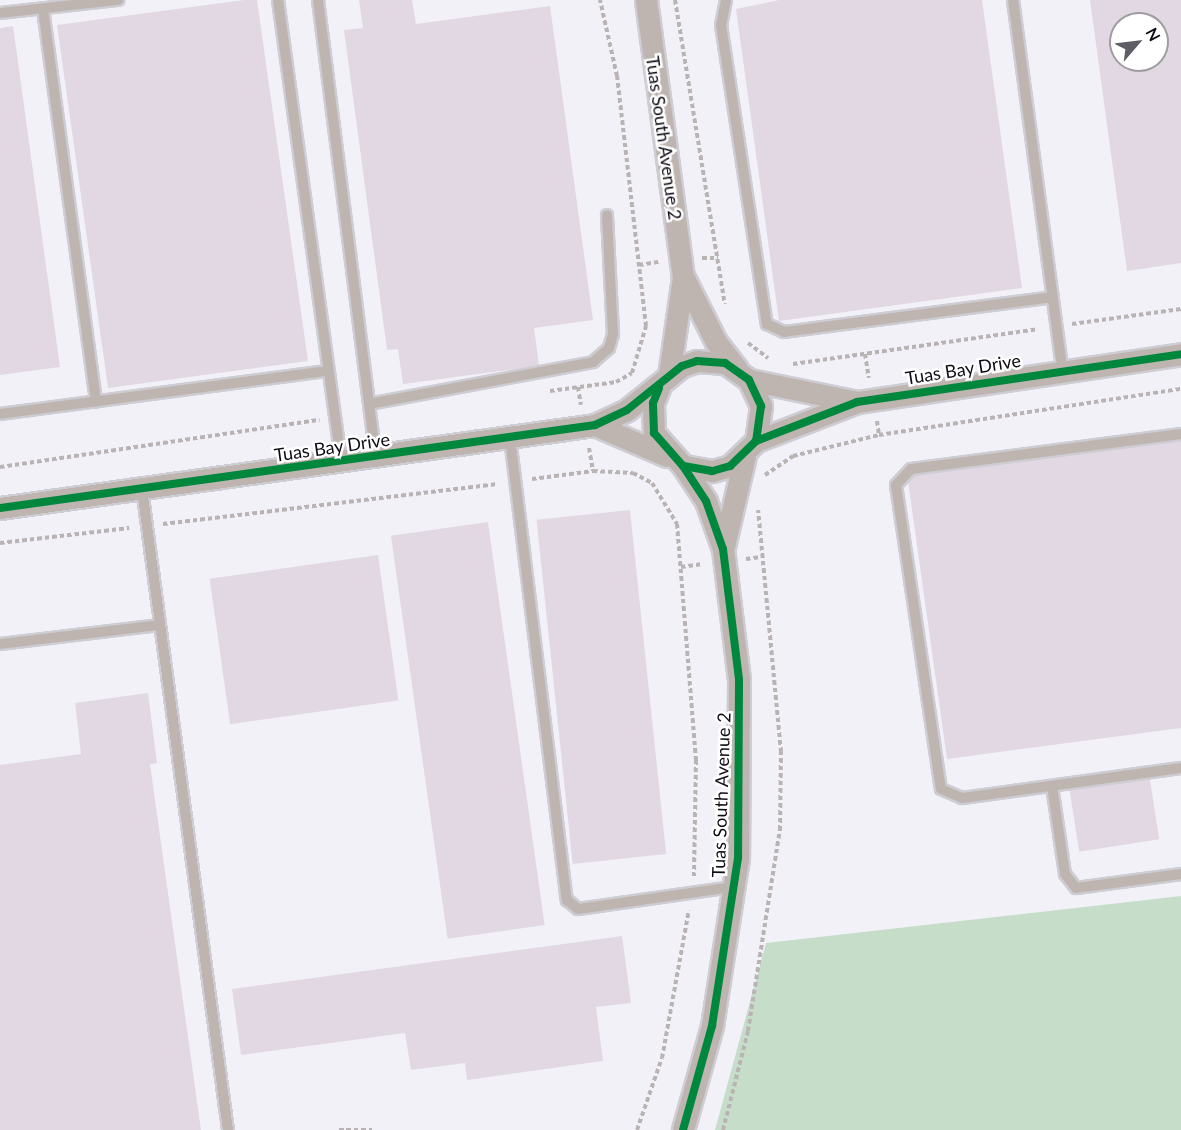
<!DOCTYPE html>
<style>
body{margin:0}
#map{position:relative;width:1181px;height:1130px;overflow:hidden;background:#f2f1f8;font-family:Lato,sans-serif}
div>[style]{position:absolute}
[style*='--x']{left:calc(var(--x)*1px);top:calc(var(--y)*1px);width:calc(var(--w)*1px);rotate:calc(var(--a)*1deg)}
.green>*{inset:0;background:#c6ddc9}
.building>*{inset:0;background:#e2d8e3;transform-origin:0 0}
.path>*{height:4px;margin-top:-2px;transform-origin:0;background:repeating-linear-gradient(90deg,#bab3b3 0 4.5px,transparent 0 7.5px)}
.roads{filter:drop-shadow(2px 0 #cecdd3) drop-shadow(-2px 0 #cecdd3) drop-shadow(0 2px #cecdd3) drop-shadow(0 -2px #cecdd3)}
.service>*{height:10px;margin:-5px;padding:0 5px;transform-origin:5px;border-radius:5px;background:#beb5b1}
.minor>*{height:21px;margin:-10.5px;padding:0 10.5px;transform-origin:10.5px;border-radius:10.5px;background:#beb5b1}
.cycleway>*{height:8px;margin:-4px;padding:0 4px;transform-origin:4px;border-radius:4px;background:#00873e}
span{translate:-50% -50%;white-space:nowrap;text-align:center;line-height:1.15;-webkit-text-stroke:5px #fff;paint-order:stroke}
.street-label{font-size:18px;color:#0e0b15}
.north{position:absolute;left:1109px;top:12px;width:60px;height:60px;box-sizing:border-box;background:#fff;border:2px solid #9f9da1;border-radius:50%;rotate:62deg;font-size:16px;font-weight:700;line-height:24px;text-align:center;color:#0e0b15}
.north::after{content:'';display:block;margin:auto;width:21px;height:27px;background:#5e5c64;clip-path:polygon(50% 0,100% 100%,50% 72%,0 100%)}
</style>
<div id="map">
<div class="green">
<i style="clip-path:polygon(1181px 896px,1181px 1130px,715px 1130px,766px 943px)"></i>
</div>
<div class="building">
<i style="clip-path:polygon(244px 0,257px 0,308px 361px,108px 388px,57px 25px)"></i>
<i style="clip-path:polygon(359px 0,412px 0,416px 24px,550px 6px,593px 320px,534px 328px,539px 366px,403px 384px,398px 349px,387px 350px,344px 30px,363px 28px)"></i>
<i style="clip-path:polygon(779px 0,982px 0,1022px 288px,779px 321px,736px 9px)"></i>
<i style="clip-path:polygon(evenodd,1090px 0,1181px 0,1181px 263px,1127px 271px,1090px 0,1121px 24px,1157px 24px,1157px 60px,1121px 60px,1121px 24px)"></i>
<i style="clip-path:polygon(13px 26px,60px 367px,0 375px,0 28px)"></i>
<i style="clip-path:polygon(1181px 437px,1181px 728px,947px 759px,907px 474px)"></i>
<i style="left:630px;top:510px;width:346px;height:94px;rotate:84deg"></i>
<i style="left:488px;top:522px;width:407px;height:98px;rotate:82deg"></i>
<i style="left:378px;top:555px;width:147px;height:170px;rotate:82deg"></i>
<i style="clip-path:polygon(148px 693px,157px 763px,150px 764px,201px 1130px,0 1130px,0 765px,81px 754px,75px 703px)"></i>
<i style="left:1149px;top:774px;width:66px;height:81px;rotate:81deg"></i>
<i style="clip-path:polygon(622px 936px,631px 1003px,596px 1007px,603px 1061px,467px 1080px,465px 1063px,411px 1070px,405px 1033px,241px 1055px,232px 989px)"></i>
</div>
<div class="path">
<i style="--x:675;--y:0;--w:308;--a:80.7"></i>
<i style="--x:702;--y:258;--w:16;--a:0"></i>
<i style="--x:639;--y:265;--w:20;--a:-9"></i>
<i style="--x:1072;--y:324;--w:110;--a:-7.8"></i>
<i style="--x:748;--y:343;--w:25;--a:37"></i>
<i style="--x:865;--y:354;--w:24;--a:81"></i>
<i style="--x:793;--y:364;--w:247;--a:-8.1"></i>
<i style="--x:578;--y:387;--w:18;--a:81"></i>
<i style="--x:550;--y:391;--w:67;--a:-7.8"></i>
<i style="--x:616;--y:382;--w:18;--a:-29"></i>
<i style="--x:632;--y:373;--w:49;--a:-73.4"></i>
<i style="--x:646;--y:326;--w:252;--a:-96.6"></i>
<i style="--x:617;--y:76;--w:78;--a:-102.6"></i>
<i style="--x:877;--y:421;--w:14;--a:82"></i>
<i style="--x:589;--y:448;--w:23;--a:80"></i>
<i style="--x:0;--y:467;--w:323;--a:-8.4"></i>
<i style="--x:765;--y:475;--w:34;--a:-34"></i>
<i style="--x:793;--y:456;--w:89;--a:-13.7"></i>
<i style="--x:879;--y:435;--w:305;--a:-8.7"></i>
<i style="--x:532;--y:479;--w:62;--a:-7.5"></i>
<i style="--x:593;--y:471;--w:40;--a:2.9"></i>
<i style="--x:633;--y:473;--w:21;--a:28"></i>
<i style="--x:652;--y:483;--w:48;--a:58.6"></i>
<i style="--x:677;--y:524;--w:237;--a:85.4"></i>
<i style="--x:696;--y:760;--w:116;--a:91"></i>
<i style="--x:163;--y:524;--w:337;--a:-6.8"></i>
<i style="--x:0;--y:543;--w:130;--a:-6.6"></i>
<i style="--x:746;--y:559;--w:15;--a:-8"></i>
<i style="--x:681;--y:567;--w:22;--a:-8"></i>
<i style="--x:339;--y:1130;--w:33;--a:0"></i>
<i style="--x:637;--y:1130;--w:76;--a:-70.9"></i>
<i style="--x:662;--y:1058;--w:150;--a:-79.7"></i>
<i style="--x:723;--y:1130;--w:102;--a:-75.8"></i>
<i style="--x:748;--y:1031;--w:204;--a:-81"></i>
<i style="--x:780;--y:830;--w:78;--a:-89.3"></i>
<i style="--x:781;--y:752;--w:243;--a:-95.4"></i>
</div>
<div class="roads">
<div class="service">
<i style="--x:278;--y:0;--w:465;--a:82.2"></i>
<i style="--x:318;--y:0;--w:461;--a:82.8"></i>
<i style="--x:726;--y:0;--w:25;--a:101"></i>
<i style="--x:721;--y:25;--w:303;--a:81.3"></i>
<i style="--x:767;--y:324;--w:19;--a:25"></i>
<i style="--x:784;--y:332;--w:271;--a:-7.4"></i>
<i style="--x:1013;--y:0;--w:372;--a:82.4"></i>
<i style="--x:43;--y:9;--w:396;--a:82.3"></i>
<i style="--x:0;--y:13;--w:119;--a:-6.3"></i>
<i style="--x:369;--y:404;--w:228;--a:-10.6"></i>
<i style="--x:593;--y:362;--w:21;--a:-41"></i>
<i style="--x:609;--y:348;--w:15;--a:-74"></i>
<i style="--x:613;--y:334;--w:119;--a:-92.9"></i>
<i style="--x:0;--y:414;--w:331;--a:-7.5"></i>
<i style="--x:1181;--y:434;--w:272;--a:172.6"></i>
<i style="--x:911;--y:469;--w:22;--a:133"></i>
<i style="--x:896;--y:485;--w:307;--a:81.6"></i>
<i style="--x:941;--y:789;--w:23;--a:23"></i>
<i style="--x:962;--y:798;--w:221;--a:-7.8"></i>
<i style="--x:510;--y:438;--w:466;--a:83"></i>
<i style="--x:567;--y:900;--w:14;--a:39"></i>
<i style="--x:578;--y:909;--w:157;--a:-8.1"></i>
<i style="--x:142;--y:489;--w:647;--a:82.36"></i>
<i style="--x:0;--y:644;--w:161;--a:-6.8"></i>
<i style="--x:1052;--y:786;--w:89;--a:81.6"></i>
<i style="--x:1065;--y:874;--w:18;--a:52"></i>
<i style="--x:1076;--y:888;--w:106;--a:-7.6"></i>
</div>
<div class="minor">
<i style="--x:646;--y:0;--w:279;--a:82.4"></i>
<i style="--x:683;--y:277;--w:99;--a:98.1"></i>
<i style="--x:685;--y:280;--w:69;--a:63.4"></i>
<i style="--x:716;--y:342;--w:34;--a:52"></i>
<i style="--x:749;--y:380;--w:110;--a:11.5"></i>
<i style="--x:595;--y:425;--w:78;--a:23.3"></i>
<i style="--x:756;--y:441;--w:108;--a:-21.1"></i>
<i style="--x:857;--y:402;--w:328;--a:-8.4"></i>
<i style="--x:683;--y:466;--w:42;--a:56.7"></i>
<i style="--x:706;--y:501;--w:51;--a:70.5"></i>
<i style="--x:723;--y:549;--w:132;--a:83"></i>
<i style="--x:739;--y:680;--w:178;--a:90.3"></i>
<i style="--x:738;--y:858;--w:170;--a:98.8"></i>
<i style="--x:712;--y:1026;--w:108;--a:105.6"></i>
<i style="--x:0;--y:508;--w:601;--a:-7.94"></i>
<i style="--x:595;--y:425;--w:35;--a:-25"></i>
<i style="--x:627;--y:410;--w:70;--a:-38.7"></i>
<i style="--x:682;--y:366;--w:16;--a:-18"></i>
<i style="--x:697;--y:361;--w:28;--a:4"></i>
<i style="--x:725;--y:363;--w:29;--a:35"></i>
<i style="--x:749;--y:380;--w:29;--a:65"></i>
<i style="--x:761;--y:406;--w:35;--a:98"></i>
<i style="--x:756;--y:441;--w:36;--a:136"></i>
<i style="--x:730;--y:466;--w:19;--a:164"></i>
<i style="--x:712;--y:471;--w:29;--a:-170"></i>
<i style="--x:683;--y:466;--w:44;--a:-131.3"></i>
<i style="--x:654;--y:433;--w:30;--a:-92"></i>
<i style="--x:653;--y:403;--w:16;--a:-68"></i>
<i style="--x:724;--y:546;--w:92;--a:-76.9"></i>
</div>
</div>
<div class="cycleway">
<i style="--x:756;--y:441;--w:108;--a:-21.1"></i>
<i style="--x:857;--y:402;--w:328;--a:-8.4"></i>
<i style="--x:683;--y:466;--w:42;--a:56.7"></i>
<i style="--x:706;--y:501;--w:51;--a:70.5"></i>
<i style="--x:723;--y:549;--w:132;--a:83"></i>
<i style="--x:739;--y:680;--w:178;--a:90.3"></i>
<i style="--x:738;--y:858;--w:170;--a:98.8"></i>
<i style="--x:712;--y:1026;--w:108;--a:105.6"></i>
<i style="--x:0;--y:508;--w:601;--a:-7.94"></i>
<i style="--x:595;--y:425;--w:35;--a:-25"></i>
<i style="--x:627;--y:410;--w:70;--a:-38.7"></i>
<i style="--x:682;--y:366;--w:16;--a:-18"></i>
<i style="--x:697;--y:361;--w:28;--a:4"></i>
<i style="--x:725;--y:363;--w:29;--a:35"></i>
<i style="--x:749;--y:380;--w:29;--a:65"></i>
<i style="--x:761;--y:406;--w:35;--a:98"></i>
<i style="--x:756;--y:441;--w:36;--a:136"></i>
<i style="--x:730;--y:466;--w:19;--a:164"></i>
<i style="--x:712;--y:471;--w:29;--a:-170"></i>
<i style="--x:683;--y:466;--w:44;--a:-131.3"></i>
<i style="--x:654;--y:433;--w:30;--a:-92"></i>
<i style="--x:653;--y:403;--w:16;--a:-68"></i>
</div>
<div class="street-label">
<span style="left:664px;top:138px;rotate:82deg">Tuas South Avenue 2</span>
<span style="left:963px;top:369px;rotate:-9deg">Tuas Bay Drive</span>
<span style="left:332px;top:447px;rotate:-8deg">Tuas Bay Drive</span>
<span style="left:721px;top:795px;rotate:-88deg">Tuas South Avenue 2</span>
</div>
<div class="north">N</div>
</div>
